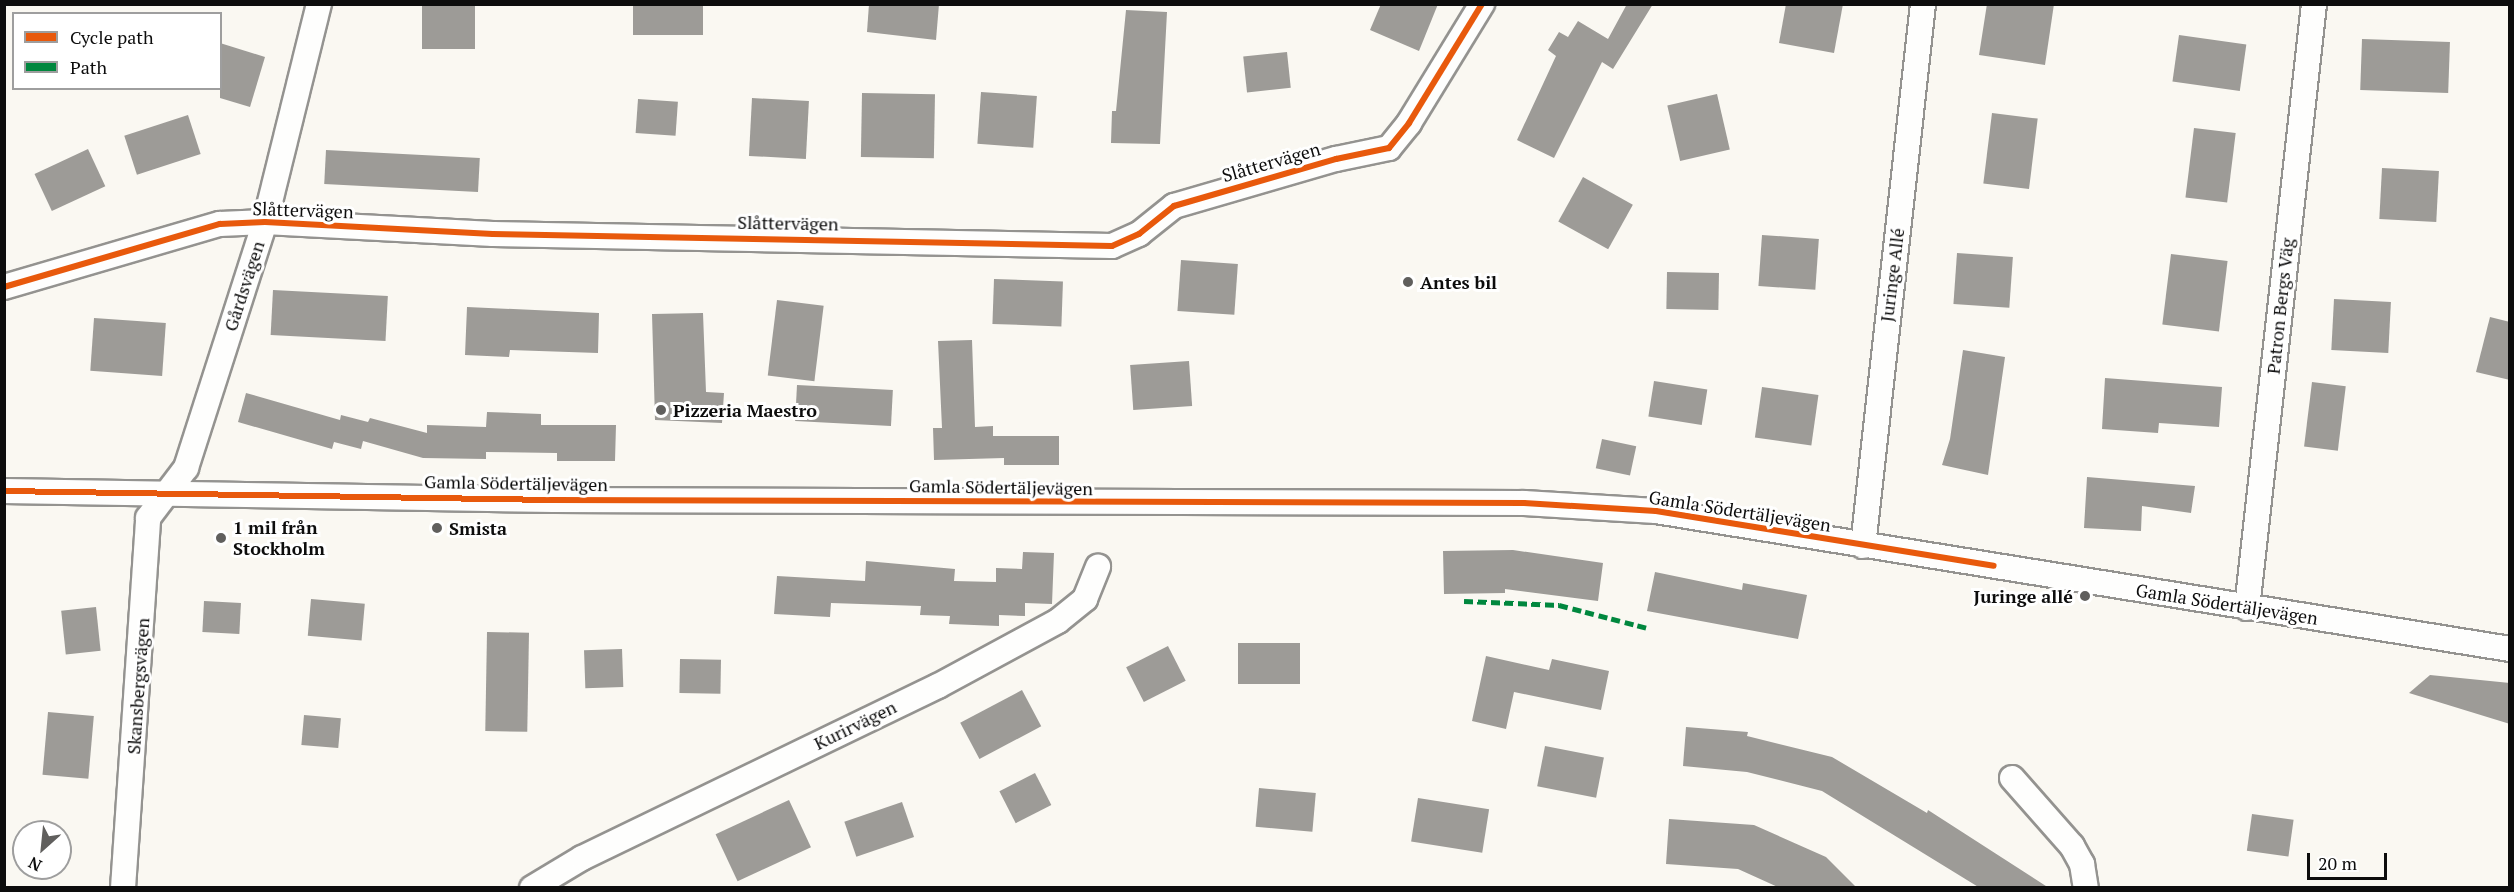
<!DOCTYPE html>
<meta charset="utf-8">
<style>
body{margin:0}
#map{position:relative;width:2514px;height:892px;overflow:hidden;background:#faf8f2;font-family:"PT Serif",serif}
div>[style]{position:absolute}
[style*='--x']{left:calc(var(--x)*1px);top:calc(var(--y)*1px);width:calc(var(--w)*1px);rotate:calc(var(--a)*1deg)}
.building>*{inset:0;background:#9d9b97;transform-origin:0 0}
.roads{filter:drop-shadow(2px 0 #949390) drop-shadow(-2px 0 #949390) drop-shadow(0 2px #949390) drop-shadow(0 -2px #949390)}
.street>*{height:24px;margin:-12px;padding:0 12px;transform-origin:12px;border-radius:12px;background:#fefefd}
.quiet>*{height:4.5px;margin-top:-2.25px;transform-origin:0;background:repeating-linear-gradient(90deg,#00873e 0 9px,transparent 0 13.5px)}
.cycleway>*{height:6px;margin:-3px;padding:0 3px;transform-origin:3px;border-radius:3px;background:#e8590c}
.dots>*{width:16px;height:16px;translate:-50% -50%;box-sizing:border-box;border:3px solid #fff;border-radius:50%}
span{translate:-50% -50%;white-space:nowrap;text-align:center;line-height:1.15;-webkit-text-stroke:6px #fff;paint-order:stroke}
.street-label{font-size:18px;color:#0d0d0d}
.poi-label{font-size:18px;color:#0d0d0d;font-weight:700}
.left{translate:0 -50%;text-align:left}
.right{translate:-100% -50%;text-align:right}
.frame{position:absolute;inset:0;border:6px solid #0d0d0d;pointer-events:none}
.legend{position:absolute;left:12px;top:12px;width:210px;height:78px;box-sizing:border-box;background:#fff;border:2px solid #9e9e9e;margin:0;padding:8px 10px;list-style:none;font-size:18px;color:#0d0d0d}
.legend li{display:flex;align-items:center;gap:12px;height:30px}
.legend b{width:30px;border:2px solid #9e9e9e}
.north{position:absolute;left:12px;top:820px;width:60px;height:60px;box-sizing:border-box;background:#fff;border:2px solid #9e9e9e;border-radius:50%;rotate:207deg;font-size:16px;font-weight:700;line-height:24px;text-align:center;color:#0d0d0d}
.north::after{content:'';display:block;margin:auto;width:21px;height:27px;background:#605f5d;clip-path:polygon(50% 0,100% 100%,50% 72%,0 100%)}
.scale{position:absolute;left:2307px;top:853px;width:80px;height:27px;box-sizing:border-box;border:3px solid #0d0d0d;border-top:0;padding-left:8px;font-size:18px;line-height:21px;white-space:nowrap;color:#0d0d0d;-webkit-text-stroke:4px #fff;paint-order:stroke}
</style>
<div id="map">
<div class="building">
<i style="left:422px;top:4px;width:53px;height:45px"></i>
<i style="left:633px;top:4px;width:70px;height:31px"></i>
<i style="clip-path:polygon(869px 4px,939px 4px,936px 40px,867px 32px)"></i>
<i style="clip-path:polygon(1381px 4px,1438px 4px,1419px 51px,1370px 30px)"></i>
<i style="clip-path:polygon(1627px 4px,1653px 4px,1613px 69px,1602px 62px,1554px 158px,1517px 140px,1556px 56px,1548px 50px,1559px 32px,1568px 37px,1578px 21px,1608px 39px)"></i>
<i style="clip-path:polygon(1786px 4px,1843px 4px,1834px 53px,1779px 43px)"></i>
<i style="clip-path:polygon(1987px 4px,2054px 4px,2045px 65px,1979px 55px)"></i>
<i style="clip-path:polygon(1126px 10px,1167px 12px,1160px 144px,1111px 143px,1112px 111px,1116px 111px)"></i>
<i style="left:2179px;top:35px;width:68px;height:47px;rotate:8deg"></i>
<i style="left:2362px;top:39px;width:88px;height:51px;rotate:2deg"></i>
<i style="clip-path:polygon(220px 43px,265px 57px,250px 107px,220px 98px)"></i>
<i style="left:1287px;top:52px;width:36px;height:44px;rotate:84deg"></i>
<i style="left:981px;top:92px;width:56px;height:52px;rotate:4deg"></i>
<i style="left:862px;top:93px;width:73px;height:64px;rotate:1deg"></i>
<i style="left:1717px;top:94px;width:57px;height:51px;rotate:77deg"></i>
<i style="left:752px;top:98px;width:57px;height:58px;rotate:3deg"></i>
<i style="left:638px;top:99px;width:40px;height:34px;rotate:4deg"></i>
<i style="left:1992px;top:113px;width:46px;height:71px;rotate:7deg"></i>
<i style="left:188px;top:115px;width:41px;height:67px;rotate:72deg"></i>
<i style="left:2194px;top:128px;width:42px;height:70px;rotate:7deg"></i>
<i style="left:88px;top:149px;width:41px;height:59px;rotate:65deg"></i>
<i style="left:326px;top:150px;width:154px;height:34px;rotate:3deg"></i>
<i style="left:2382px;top:168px;width:57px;height:51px;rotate:3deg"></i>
<i style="left:1583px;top:177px;width:57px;height:51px;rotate:29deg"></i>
<i style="left:1762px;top:235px;width:57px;height:51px;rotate:4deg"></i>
<i style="left:1957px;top:253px;width:56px;height:51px;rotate:4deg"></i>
<i style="left:2171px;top:254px;width:57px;height:71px;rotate:7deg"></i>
<i style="left:1181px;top:260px;width:57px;height:51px;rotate:4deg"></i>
<i style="left:1667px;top:272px;width:52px;height:37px;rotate:1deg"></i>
<i style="left:994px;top:279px;width:69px;height:45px;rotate:2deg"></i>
<i style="left:273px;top:290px;width:115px;height:45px;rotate:3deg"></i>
<i style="left:2334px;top:299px;width:57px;height:51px;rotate:3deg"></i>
<i style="left:777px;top:300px;width:47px;height:76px;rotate:7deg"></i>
<i style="clip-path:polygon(467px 307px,599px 313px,598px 353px,510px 350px,509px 357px,465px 355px)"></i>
<i style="clip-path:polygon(703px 313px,706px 392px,724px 393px,722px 423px,655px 420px,652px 314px)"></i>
<i style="clip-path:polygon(2490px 317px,2510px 322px,2510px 380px,2476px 372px)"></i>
<i style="left:94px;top:318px;width:72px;height:53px;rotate:4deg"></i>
<i style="clip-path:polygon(972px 340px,975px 427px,993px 426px,993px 436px,1059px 436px,1059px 465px,1004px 465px,1004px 458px,934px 460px,933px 428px,942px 428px,938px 341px)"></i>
<i style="clip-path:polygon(1963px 350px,2005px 357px,1988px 475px,1942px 465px,1950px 439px)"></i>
<i style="left:1189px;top:361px;width:45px;height:59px;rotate:86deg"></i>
<i style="clip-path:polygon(2105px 378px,2222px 387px,2219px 427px,2159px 423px,2158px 433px,2102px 429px)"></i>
<i style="left:1654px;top:381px;width:54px;height:36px;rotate:9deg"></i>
<i style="left:2312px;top:382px;width:34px;height:65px;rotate:7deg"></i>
<i style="left:797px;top:385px;width:96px;height:36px;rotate:3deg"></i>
<i style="left:1762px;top:387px;width:57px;height:51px;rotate:8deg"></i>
<i style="clip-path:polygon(246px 393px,340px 420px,341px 415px,368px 422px,370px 418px,427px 433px,427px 425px,486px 427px,487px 412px,541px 414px,541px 425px,616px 425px,615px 461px,557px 461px,557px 453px,486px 452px,486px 459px,423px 458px,363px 441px,361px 449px,334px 442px,332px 449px,238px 422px)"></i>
<i style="left:1602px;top:439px;width:35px;height:30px;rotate:12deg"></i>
<i style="clip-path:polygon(2087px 477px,2195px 486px,2191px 513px,2142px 506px,2141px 531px,2084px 528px)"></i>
<i style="clip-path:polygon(1513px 550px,1603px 563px,1598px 601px,1505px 589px,1505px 593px,1444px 594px,1443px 551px)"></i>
<i style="clip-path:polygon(1023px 552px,1054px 553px,1052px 604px,1025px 603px,1025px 616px,999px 615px,999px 626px,949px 624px,950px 616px,920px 615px,921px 606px,831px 603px,830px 617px,774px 614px,777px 576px,865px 581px,866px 561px,955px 569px,954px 581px,996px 582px,996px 568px,1022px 569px)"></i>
<i style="clip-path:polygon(1655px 572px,1742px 590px,1743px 583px,1807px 595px,1798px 639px,1647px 611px)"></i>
<i style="left:311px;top:599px;width:54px;height:37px;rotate:5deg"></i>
<i style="left:204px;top:601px;width:37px;height:31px;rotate:3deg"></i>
<i style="left:96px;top:607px;width:44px;height:35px;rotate:84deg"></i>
<i style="left:487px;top:632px;width:42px;height:99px;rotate:1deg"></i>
<i style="left:1300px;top:643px;width:41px;height:62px;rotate:90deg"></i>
<i style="left:1168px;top:646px;width:39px;height:47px;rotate:63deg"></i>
<i style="left:622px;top:649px;width:38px;height:38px;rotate:88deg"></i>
<i style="clip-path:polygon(1486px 656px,1549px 670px,1552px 659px,1609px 671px,1601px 710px,1514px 692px,1506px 729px,1472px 721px)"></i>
<i style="left:680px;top:659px;width:41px;height:34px;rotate:1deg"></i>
<i style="clip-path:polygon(2430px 675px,2510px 683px,2510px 724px,2409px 693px)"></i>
<i style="left:1022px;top:690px;width:41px;height:70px;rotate:62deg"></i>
<i style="left:48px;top:712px;width:46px;height:63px;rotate:5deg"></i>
<i style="left:304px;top:715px;width:37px;height:30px;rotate:5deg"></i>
<i style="clip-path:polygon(1686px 727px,1748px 732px,1747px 736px,1832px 757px,1927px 813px,1928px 810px,2049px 888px,1980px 888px,1822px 791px,1747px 772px,1683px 766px)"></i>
<i style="left:1545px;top:746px;width:60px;height:41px;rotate:11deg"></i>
<i style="left:1035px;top:773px;width:36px;height:40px;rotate:63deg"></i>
<i style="left:1259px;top:788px;width:57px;height:39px;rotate:5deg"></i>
<i style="left:1418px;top:798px;width:72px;height:44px;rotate:9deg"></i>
<i style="left:789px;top:800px;width:52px;height:81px;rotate:65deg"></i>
<i style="left:902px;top:802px;width:37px;height:61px;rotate:71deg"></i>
<i style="left:2252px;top:814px;width:42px;height:37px;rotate:8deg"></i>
<i style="clip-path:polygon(1669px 819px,1754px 825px,1826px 857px,1857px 888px,1780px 888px,1738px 869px,1666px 864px)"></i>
</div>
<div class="roads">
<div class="street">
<i style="--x:4;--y:287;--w:225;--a:-16.3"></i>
<i style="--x:220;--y:224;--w:45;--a:-2.5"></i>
<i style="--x:265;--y:222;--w:228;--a:3"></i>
<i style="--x:493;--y:234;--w:619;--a:1.11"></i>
<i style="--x:1112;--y:246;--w:30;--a:-24"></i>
<i style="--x:1139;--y:234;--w:45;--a:-38.7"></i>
<i style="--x:1174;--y:206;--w:169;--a:-16.2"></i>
<i style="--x:1336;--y:159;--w:54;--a:-11.7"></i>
<i style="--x:1389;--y:148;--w:32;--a:-51"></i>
<i style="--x:1409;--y:123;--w:140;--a:-58.5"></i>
<i style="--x:4;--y:491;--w:550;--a:0.94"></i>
<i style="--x:554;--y:500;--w:970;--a:0.18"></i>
<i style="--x:1524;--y:503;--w:132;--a:3.5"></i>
<i style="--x:1656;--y:511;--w:865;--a:9.18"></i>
<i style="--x:1863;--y:546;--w:545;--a:-83.68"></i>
<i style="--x:2247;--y:608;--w:608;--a:-83.67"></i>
<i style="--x:2012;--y:778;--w:91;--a:48.6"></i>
<i style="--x:2072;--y:846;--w:21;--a:61"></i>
<i style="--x:2082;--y:864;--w:24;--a:81"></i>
<i style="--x:123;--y:888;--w:371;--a:-86.1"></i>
<i style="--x:148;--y:518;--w:63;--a:-52.8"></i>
<i style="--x:186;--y:468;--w:258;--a:-72.2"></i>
<i style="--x:265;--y:222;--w:225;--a:-76.1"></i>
<i style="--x:532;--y:888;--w:58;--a:-31"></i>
<i style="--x:582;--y:858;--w:395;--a:-25.8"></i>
<i style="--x:938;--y:686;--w:136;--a:-28.4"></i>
<i style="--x:1058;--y:621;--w:35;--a:-39"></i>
<i style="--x:1085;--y:599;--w:35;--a:-68"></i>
</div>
</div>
<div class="quiet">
<i style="--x:1464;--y:601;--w:95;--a:2.4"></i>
<i style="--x:1559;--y:605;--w:91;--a:14.6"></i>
</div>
<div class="cycleway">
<i style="--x:4;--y:287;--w:225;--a:-16.3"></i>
<i style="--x:220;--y:224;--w:45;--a:-2.5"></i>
<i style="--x:265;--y:222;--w:228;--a:3"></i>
<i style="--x:493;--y:234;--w:619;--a:1.11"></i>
<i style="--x:1112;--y:246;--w:30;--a:-24"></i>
<i style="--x:1139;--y:234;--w:45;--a:-38.7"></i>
<i style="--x:1174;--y:206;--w:169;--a:-16.2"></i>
<i style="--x:1336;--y:159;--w:54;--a:-11.7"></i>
<i style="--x:1389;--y:148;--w:32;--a:-51"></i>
<i style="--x:1409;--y:123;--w:140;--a:-58.5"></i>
<i style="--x:4;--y:491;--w:550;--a:0.94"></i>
<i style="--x:554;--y:500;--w:970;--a:0.18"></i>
<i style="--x:1524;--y:503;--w:132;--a:3.5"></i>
<i style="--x:1656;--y:511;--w:342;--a:9.2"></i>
</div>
<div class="dots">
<i style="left:1408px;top:282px;background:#605f5d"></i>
<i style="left:661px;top:410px;background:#605f5d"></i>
<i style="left:437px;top:528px;background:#605f5d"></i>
<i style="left:221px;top:538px;background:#605f5d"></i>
<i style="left:2085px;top:596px;background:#605f5d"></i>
</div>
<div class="street-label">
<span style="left:1271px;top:162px;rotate:-16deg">Slåttervägen</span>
<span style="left:303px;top:210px;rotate:2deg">Slåttervägen</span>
<span style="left:788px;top:223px;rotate:1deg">Slåttervägen</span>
<span style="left:1892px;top:275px;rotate:-83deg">Juringe Allé</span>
<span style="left:244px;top:286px;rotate:-72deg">Gårdsvägen</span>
<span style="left:2280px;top:306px;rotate:-84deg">Patron Bergs Väg</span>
<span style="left:516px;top:483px;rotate:1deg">Gamla Södertäljevägen</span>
<span style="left:1001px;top:487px;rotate:1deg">Gamla Södertäljevägen</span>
<span style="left:1740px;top:511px;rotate:9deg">Gamla Södertäljevägen</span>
<span style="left:2227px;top:604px;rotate:9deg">Gamla Södertäljevägen</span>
<span style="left:138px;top:686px;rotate:-86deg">Skansbergsvägen</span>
<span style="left:855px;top:725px;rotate:-26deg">Kurirvägen</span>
</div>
<div class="poi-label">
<span class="left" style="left:1420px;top:282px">Antes bil</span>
<span class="left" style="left:673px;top:410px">Pizzeria Maestro</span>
<span class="left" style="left:233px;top:538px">1 mil från<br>Stockholm</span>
<span class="left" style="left:449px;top:528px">Smista</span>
<span class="right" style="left:2073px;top:596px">Juringe allé</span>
</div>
<div class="frame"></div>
<ul class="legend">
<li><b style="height:8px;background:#e8590c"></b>Cycle path</li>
<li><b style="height:8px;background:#00873e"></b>Path</li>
</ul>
<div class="north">N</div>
<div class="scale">20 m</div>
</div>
